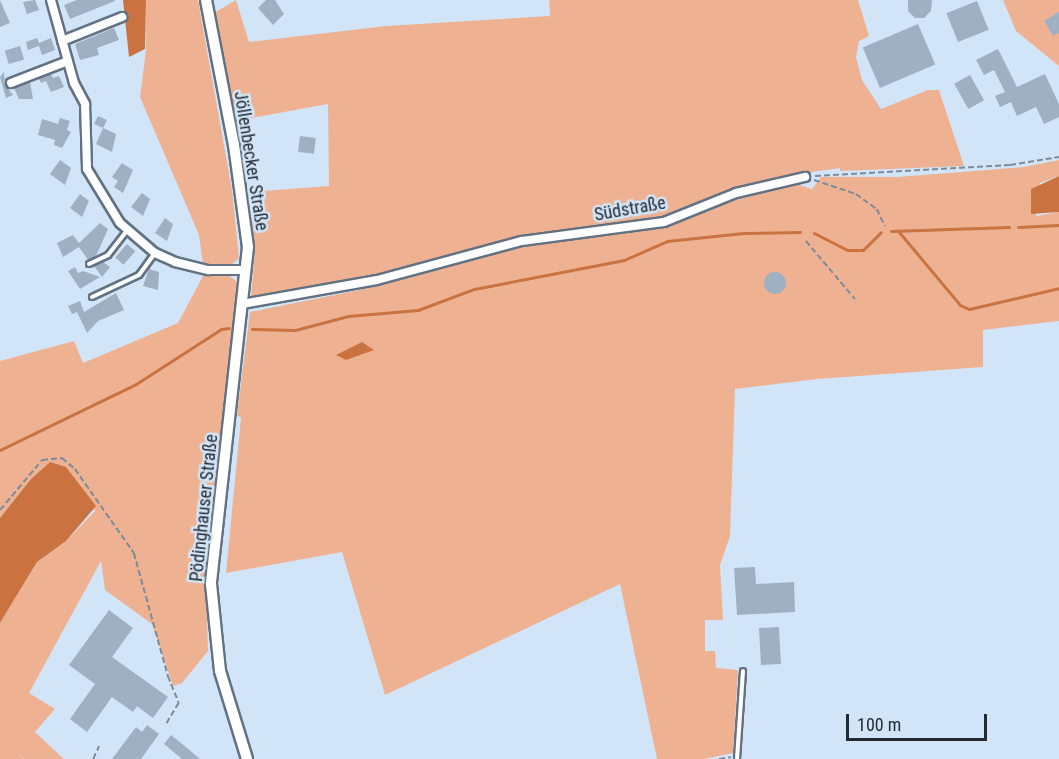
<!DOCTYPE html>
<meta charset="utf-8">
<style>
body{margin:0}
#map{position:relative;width:1059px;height:759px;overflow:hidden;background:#d2e5f8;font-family:"Roboto Condensed",sans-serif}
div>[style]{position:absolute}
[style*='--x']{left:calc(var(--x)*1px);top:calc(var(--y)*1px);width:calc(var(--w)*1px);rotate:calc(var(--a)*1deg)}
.green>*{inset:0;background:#eeb292}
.water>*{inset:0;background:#ca7341}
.stream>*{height:3px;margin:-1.5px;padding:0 1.5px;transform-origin:1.5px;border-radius:1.5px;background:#ca7341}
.building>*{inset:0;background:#9eb0c2;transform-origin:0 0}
.round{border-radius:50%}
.path>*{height:1.5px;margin-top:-0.75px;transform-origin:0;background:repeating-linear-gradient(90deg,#7d8a98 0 6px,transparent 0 9px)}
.roads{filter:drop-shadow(2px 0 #627283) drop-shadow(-2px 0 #627283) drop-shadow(0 2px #627283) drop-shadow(0 -2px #627283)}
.lane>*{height:4px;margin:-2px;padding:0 2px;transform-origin:2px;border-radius:2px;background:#fff}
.street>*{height:8px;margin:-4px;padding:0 4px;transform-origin:4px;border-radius:4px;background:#fff}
.secondary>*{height:10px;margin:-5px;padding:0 5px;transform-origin:5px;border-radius:5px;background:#fff}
span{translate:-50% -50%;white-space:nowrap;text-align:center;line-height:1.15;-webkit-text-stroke:5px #d2e5f8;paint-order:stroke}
.street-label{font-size:18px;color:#232a31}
.scale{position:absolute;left:846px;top:714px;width:141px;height:27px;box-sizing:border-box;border:3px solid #232a31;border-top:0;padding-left:8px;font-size:18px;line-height:21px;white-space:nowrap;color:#232a31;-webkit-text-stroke:4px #d2e5f8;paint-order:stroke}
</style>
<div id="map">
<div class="green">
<i style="clip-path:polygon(146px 0,198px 0,232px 190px,239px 258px,232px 264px,203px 264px,199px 235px,140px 97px,146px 50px)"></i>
<i style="clip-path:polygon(236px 0,249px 42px,386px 26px,550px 16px,549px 0,858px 0,869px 36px,859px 41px,856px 57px,862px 80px,881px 109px,928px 90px,939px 90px,964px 166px,840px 171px,840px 168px,777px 177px,738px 187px,664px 216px,521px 238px,376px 279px,256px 300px,251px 297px,255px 250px,250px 192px,329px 186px,328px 104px,235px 121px,214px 13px)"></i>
<i style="clip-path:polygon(1003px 0,1059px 0,1059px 66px,1016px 31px)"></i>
<i style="clip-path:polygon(1059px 160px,1059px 176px,1040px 183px,1036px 216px,1059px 212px,1059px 321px,983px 330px,983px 367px,817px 379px,735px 389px,730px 536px,720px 565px,723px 620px,705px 620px,705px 651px,715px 651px,716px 668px,738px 670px,733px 753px,704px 759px,657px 759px,620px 584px,385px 695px,342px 552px,226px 573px,241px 418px,237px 415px,250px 312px,379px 286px,495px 250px,663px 225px,771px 188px,793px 183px,812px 189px,821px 177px,897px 177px,1024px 167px)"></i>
<i style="clip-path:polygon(203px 276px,229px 276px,239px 283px,205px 557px,208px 651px,182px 683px,173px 686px,152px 624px,105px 590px,101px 561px,29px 693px,55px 709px,35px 732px,64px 759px,24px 759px,17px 752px,23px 759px,0 759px,0 623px,37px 562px,66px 541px,95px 511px,50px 462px,31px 479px,0 518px,0 361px,74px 341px,83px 363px,178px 323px)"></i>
</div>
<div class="water">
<i style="clip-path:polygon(123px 0,146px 0,145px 49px,129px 57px)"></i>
<i style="clip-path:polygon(1059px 176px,1059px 212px,1031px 214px,1031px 189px)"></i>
<i style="clip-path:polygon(362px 342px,374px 350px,346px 360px,336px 355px)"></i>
<i style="clip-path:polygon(50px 462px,66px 467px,96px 506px,66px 541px,37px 562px,0 623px,0 518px,31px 479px)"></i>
</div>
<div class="stream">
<i style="--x:1018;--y:227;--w:41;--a:-2.8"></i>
<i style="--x:891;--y:231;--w:118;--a:-1.9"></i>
<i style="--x:899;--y:232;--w:95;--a:50.1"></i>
<i style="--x:960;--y:305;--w:10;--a:24"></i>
<i style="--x:969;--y:309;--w:92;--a:-13.1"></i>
<i style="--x:814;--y:233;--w:38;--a:27"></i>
<i style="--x:848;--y:250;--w:15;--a:0"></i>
<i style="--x:863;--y:250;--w:25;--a:-45"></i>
<i style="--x:252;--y:329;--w:43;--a:1.3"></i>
<i style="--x:295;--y:330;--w:55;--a:-14.8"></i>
<i style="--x:348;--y:316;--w:70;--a:-4.9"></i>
<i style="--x:418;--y:310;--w:60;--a:-20.6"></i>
<i style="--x:474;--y:289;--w:153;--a:-10.9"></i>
<i style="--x:624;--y:260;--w:47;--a:-23.8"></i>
<i style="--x:667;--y:241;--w:77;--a:-5.9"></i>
<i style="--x:744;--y:233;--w:56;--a:-1"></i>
<i style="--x:0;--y:450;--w:151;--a:-25.9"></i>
<i style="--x:136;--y:384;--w:101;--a:-32.9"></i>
<i style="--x:221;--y:329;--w:8;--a:-7"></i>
</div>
<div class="building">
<i style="clip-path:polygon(0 0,10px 23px,0 27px)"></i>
<i style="clip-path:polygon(35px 0,39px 10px,27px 14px,23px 2px)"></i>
<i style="clip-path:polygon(77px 0,115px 0,115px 1px,70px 19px,64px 5px)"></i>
<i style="clip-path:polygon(266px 0,275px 0,284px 14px,273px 25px,258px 8px)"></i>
<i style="clip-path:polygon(908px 0,932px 0,931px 11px,924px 18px,915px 18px,908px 11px)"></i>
<i style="left:977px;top:1px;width:31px;height:33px;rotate:68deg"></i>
<i style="clip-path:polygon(1059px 12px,1059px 33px,1053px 36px,1044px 21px)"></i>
<i style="left:918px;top:24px;width:44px;height:60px;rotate:67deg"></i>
<i style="clip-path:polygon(114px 28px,119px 40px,97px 48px,99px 55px,80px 60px,75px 44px)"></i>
<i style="clip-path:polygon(37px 38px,39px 43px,51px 38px,55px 50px,42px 55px,39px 46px,28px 50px,26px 42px)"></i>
<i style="left:20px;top:46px;width:14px;height:16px;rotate:73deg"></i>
<i style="clip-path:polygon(998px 49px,1017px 87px,1045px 74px,1059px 104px,1059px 117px,1044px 124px,1036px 107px,1017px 116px,1011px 102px,1000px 107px,995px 96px,1005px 92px,994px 70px,984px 75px,976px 60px)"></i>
<i style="clip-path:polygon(4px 72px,5px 85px,13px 95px,6px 98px,0 77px)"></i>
<i style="clip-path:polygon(51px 74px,53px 78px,59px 76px,64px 87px,51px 92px,46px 81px,41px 83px,39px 79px)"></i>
<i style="left:970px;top:75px;width:29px;height:18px;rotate:61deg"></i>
<i style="clip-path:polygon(30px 82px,33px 99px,19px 99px,14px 88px)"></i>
<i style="clip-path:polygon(98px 116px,107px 120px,103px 128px,116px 134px,112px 152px,96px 144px,103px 128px,94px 124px)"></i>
<i style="clip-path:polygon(60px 118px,70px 121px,67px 130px,71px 132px,62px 148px,54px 145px,55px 140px,38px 135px,42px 119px,58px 124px)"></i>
<i style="left:300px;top:136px;width:16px;height:16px;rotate:7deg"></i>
<i style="clip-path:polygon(60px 160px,71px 168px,65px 185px,50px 174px)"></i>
<i style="clip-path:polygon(122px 163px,133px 170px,123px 193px,114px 187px,118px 181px,112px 177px)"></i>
<i style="clip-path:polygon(142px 193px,150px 199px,143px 216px,131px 207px)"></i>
<i style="clip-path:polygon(80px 194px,89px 201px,82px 217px,70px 208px)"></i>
<i style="clip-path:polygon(165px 218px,173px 224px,167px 241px,155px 233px)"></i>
<i style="clip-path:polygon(100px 223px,108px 229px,96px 256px,88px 260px,79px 247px,63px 257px,57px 243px,73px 235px,79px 243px)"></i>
<i style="left:127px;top:244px;width:11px;height:18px;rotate:41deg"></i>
<i style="clip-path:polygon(103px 262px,110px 267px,102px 277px,94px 266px)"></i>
<i style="clip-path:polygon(75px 267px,78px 273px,83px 271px,100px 277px,80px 289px,68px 271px)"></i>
<i style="clip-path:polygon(149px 269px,159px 272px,158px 290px,143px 286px)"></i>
<i class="round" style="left:764px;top:272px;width:22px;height:22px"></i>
<i style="clip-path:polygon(116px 293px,124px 310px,98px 321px,87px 333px,77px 312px,72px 314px,68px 306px,80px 301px,84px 312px)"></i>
<i style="clip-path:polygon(755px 567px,756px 584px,794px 582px,795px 612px,737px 615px,734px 568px)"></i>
<i style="clip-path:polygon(109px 610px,133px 628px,112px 657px,168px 697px,153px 718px,137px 706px,133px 712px,112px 697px,87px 732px,70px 719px,95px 684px,69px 665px)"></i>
<i style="left:779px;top:627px;width:37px;height:20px;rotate:87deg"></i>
<i style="clip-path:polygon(147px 725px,159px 734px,141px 759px,112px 759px,136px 727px,142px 732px)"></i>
<i style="clip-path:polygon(171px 735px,187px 748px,200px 759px,182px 759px,164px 744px)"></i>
</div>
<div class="path">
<i style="--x:815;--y:176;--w:195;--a:-3.2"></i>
<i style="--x:1010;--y:165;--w:50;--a:-9.3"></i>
<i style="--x:814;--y:180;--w:44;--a:18.4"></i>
<i style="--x:856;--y:194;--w:26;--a:36"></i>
<i style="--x:877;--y:209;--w:19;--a:65"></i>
<i style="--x:806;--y:241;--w:76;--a:49.8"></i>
<i style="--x:0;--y:510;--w:65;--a:-50"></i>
<i style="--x:42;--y:460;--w:20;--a:-6"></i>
<i style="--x:62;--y:458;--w:17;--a:40"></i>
<i style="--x:75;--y:469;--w:103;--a:54.9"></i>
<i style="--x:134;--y:553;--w:128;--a:74.5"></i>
<i style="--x:168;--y:676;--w:29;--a:68"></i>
<i style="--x:179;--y:703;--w:26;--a:121"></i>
<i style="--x:93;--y:759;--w:14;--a:-65"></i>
<i style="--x:719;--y:759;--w:12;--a:-9"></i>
</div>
<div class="roads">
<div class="lane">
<i style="--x:89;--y:264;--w:21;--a:-25"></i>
<i style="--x:108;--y:255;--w:31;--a:-52"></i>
<i style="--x:92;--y:297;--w:52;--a:-25.1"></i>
<i style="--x:139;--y:275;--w:26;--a:-54"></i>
<i style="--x:737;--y:759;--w:88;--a:-86.1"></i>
</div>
<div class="street">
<i style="--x:51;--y:0;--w:86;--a:74.5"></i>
<i style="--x:74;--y:83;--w:24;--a:62"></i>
<i style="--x:85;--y:104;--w:65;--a:88.2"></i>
<i style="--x:87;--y:169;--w:63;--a:58.6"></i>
<i style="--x:120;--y:223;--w:46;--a:40.6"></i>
<i style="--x:155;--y:253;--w:22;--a:24"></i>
<i style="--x:175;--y:262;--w:34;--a:14"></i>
<i style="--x:208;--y:270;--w:38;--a:0"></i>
<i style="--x:62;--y:41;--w:65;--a:-21.8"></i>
<i style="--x:11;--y:83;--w:61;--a:-21.1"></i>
<i style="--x:242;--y:304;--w:137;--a:-10.1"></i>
<i style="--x:377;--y:280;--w:150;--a:-15.1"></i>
<i style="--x:522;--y:241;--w:143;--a:-7.6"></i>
<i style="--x:664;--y:222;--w:78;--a:-21.9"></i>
<i style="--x:736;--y:193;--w:71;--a:-13.1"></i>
</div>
<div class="secondary">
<i style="--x:206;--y:0;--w:148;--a:79.1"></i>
<i style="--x:234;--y:145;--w:103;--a:82.2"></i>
<i style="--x:248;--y:247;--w:339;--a:96.3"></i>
<i style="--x:211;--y:584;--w:87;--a:84.1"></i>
<i style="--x:220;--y:671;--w:92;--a:72.9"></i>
</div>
</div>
<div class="street-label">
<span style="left:251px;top:161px;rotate:81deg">Jöllenbecker Straße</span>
<span style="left:630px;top:209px;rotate:-10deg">Südstraße</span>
<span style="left:204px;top:508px;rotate:-84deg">Pödinghauser Straße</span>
</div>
<div class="scale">100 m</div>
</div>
